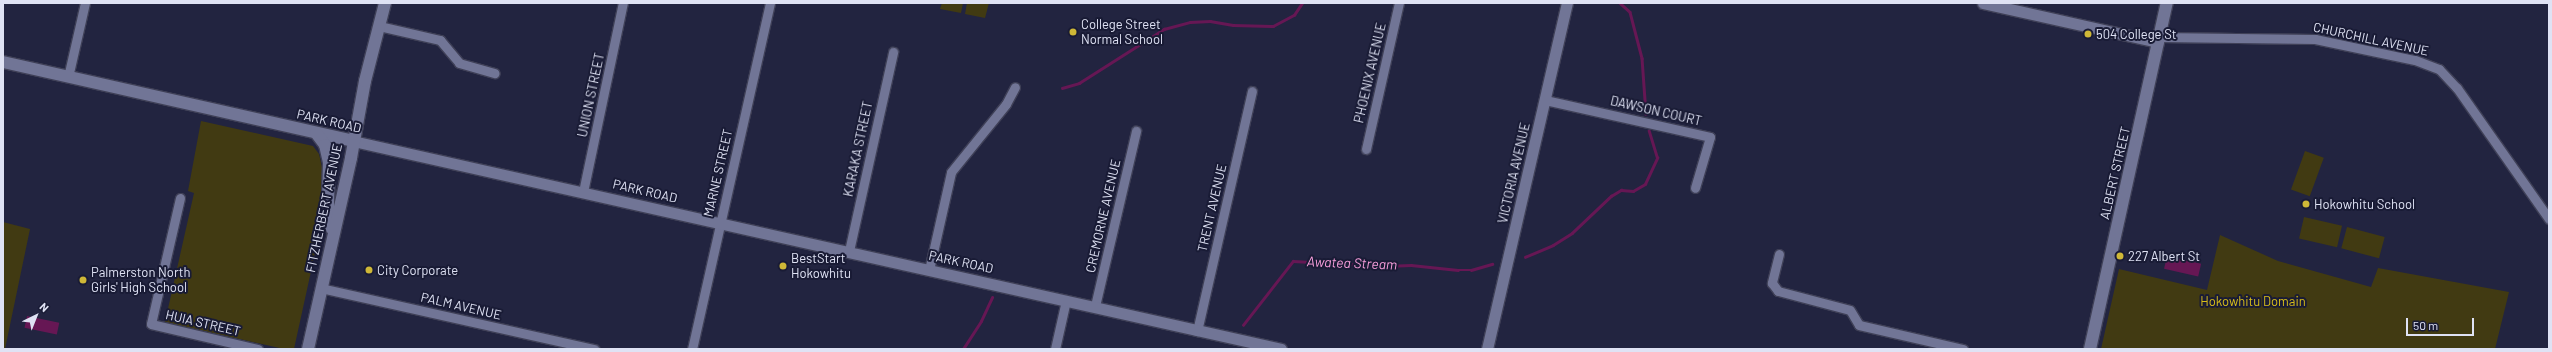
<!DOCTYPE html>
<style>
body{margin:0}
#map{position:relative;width:2552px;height:352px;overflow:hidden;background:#222440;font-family:Barlow,sans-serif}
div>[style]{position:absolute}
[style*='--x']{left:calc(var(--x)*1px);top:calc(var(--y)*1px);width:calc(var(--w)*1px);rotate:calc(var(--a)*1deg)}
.green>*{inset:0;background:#413a12;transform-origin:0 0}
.water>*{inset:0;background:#661754;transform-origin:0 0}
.stream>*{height:2.5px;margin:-1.25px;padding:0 1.25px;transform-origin:1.25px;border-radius:1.25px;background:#661754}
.roads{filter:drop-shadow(1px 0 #3f4057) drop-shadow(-1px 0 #3f4057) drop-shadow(0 1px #3f4057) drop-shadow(0 -1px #3f4057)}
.minor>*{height:9px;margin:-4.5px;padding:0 4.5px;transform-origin:4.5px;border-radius:4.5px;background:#717596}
.tertiary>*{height:11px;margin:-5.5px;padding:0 5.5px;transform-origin:5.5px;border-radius:5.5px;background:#717596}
.secondary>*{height:12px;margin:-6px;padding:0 6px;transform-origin:6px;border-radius:6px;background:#717596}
.dots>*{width:11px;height:11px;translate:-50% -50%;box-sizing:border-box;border:2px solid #191b35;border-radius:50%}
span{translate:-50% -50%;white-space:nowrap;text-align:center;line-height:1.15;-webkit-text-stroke:4px #191b35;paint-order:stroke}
.poi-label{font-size:13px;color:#dfe2f4}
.left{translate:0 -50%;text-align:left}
.street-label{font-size:13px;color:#dfe2f4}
.park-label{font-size:13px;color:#d9be19}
.water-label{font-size:14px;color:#f69edb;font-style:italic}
.frame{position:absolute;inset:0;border:4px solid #dfe2f4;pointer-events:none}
.north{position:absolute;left:16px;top:296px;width:40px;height:40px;-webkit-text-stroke:3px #191b35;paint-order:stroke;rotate:43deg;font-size:11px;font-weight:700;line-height:16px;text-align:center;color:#dfe2f4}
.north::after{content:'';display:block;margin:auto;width:14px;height:18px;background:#dfe2f4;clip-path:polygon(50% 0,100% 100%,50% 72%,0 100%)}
.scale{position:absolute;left:2406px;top:318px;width:68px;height:18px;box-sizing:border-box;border:2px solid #dfe2f4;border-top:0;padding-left:5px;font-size:12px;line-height:14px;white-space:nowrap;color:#dfe2f4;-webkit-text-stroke:3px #191b35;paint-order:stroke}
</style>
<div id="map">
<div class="green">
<i style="clip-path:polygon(942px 3px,963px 3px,961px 13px,940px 9px)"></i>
<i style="clip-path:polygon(967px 3px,989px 3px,985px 18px,965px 14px)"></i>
<i style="clip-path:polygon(201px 121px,313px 146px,319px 154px,325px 181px,324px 212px,294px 349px,284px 349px,165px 322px,194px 193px,188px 191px)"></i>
<i style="left:2305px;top:151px;width:20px;height:41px;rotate:20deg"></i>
<i style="left:2304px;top:217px;width:39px;height:22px;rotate:13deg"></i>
<i style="clip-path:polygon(3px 222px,30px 229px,5px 349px,3px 349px)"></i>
<i style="left:2347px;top:227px;width:39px;height:22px;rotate:15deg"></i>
<i style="clip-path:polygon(2220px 235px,2278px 261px,2371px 287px,2378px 268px,2509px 292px,2495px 349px,2101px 349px,2119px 269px,2207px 290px)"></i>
</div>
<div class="water">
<i style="left:2167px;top:256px;width:35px;height:13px;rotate:13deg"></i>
<i style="left:27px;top:316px;width:33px;height:12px;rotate:12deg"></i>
</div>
<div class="stream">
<i style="--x:1620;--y:3;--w:13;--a:42"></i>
<i style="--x:1630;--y:12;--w:48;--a:75.4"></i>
<i style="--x:1642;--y:58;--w:56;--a:85.9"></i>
<i style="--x:1062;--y:88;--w:18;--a:-16"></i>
<i style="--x:1079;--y:83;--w:101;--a:-32.4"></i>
<i style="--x:1164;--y:29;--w:27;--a:-15"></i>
<i style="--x:1190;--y:22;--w:20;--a:-3"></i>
<i style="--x:1210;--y:21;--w:23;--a:10"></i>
<i style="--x:1233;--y:25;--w:40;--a:1.4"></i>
<i style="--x:1273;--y:26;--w:24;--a:-28"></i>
<i style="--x:1294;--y:15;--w:14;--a:-56"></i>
<i style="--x:1525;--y:257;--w:30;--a:-23"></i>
<i style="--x:1553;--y:245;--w:22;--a:-32"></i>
<i style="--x:1572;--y:233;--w:54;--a:-43.5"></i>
<i style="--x:1611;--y:196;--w:12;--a:-31"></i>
<i style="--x:1621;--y:190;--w:12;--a:5"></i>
<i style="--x:1633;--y:191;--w:14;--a:-30"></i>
<i style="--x:1645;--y:184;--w:29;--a:-65"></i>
<i style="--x:1657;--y:158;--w:28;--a:-107"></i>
<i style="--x:1243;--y:325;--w:81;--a:-52"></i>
<i style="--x:1293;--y:261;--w:91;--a:3.1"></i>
<i style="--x:1384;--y:266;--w:27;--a:-2"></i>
<i style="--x:1411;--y:265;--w:47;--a:6.1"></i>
<i style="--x:1458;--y:270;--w:13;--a:0"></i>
<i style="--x:1471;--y:270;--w:22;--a:-16"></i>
<i style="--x:963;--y:349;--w:33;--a:-57"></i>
<i style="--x:981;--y:321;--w:26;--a:-65"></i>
</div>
<div class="roads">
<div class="minor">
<i style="--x:379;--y:26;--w:63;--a:12.9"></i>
<i style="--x:440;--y:40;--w:30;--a:50"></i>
<i style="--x:459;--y:63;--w:37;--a:16"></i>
<i style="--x:2159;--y:37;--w:156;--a:0.7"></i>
<i style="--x:2315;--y:39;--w:102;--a:11.9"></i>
<i style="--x:2415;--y:60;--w:26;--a:21"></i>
<i style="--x:2439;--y:69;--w:26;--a:47"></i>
<i style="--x:2457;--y:88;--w:160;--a:54.9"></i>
<i style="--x:68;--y:77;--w:76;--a:-77.1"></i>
<i style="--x:1545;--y:100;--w:169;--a:12.6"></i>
<i style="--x:1710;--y:137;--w:53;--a:106.4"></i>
<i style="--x:1366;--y:149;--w:150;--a:-77.3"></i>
<i style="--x:583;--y:192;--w:193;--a:-78.1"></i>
<i style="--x:180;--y:198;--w:129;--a:103"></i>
<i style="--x:151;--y:324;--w:110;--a:13.2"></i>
<i style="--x:849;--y:251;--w:204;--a:-77.5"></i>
<i style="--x:1779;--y:254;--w:30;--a:104"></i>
<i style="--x:1772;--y:283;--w:10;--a:53"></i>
<i style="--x:1778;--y:291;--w:74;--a:14.8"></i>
<i style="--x:1850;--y:310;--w:17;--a:59"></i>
<i style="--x:1859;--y:325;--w:107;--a:13"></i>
<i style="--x:929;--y:270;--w:100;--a:-77.3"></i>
<i style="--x:951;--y:172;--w:87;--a:-51"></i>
<i style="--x:1006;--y:104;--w:19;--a:-62"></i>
<i style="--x:321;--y:288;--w:280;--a:12.6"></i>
<i style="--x:1095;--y:306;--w:180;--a:-76.8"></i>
<i style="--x:1197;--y:331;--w:246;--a:-77.1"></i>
<i style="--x:692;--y:349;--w:355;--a:-77.3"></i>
<i style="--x:1055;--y:349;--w:50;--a:-77.3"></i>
</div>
<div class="tertiary">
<i style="--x:1983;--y:3;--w:179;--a:12.6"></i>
<i style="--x:353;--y:141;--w:951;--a:12.63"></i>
<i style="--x:1487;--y:349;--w:355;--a:-77"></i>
</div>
<div class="secondary">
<i style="--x:3;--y:62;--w:359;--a:12.7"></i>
<i style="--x:316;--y:133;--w:15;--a:53"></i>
<i style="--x:325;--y:145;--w:17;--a:77"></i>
<i style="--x:329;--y:162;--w:42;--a:91.4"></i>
<i style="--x:328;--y:204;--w:25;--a:81"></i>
<i style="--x:308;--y:349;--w:196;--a:-77.3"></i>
<i style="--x:351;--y:158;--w:78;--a:-79.7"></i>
<i style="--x:365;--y:81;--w:81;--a:-75.6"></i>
<i style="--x:2090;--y:349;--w:354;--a:-77.5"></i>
</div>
</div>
<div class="dots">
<i style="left:1073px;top:32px;background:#cfb837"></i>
<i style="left:2088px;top:34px;background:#cfb837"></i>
<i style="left:2306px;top:204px;background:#cfb837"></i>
<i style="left:2120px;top:256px;background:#cfb837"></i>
<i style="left:783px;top:266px;background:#cfb837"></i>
<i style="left:369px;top:270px;background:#cfb837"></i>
<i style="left:83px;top:280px;background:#cfb837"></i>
</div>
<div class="poi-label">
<span class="left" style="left:1081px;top:32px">College Street<br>Normal School</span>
<span class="left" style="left:2096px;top:34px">504 College St</span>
<span class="left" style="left:2314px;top:204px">Hokowhitu School</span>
<span class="left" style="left:2128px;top:256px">227 Albert St</span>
<span class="left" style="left:791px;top:266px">BestStart<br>Hokowhitu</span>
<span class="left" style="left:377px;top:270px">City Corporate</span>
<span class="left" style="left:91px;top:280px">Palmerston North<br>Girls' High School</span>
</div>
<div class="street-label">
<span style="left:2371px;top:39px;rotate:12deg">CHURCHILL AVENUE</span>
<span style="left:1370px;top:73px;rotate:-77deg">PHOENIX AVENUE</span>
<span style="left:591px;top:95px;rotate:-78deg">UNION STREET</span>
<span style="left:1656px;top:111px;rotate:13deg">DAWSON COURT</span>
<span style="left:329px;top:121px;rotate:13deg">PARK ROAD</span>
<span style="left:858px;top:149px;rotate:-78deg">KARAKA STREET</span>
<span style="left:718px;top:173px;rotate:-77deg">MARNE STREET</span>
<span style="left:1514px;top:173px;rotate:-77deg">VICTORIA AVENUE</span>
<span style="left:2115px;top:173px;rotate:-77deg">ALBERT STREET</span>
<span style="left:645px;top:191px;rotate:13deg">PARK ROAD</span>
<span style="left:324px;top:208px;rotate:-78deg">FITZHERBERT AVENUE</span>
<span style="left:1212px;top:208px;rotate:-77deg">TRENT AVENUE</span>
<span style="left:1103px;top:216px;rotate:-77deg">CREMORNE AVENUE</span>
<span style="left:961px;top:262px;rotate:12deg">PARK ROAD</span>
<span style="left:461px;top:306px;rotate:13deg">PALM AVENUE</span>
<span style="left:203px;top:323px;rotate:13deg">HUIA STREET</span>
</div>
<div class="park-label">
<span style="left:2253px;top:301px">Hokowhitu Domain</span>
</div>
<div class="water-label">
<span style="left:1352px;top:263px;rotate:2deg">Awatea Stream</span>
</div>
<div class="frame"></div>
<div class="north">N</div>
<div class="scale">50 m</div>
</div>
